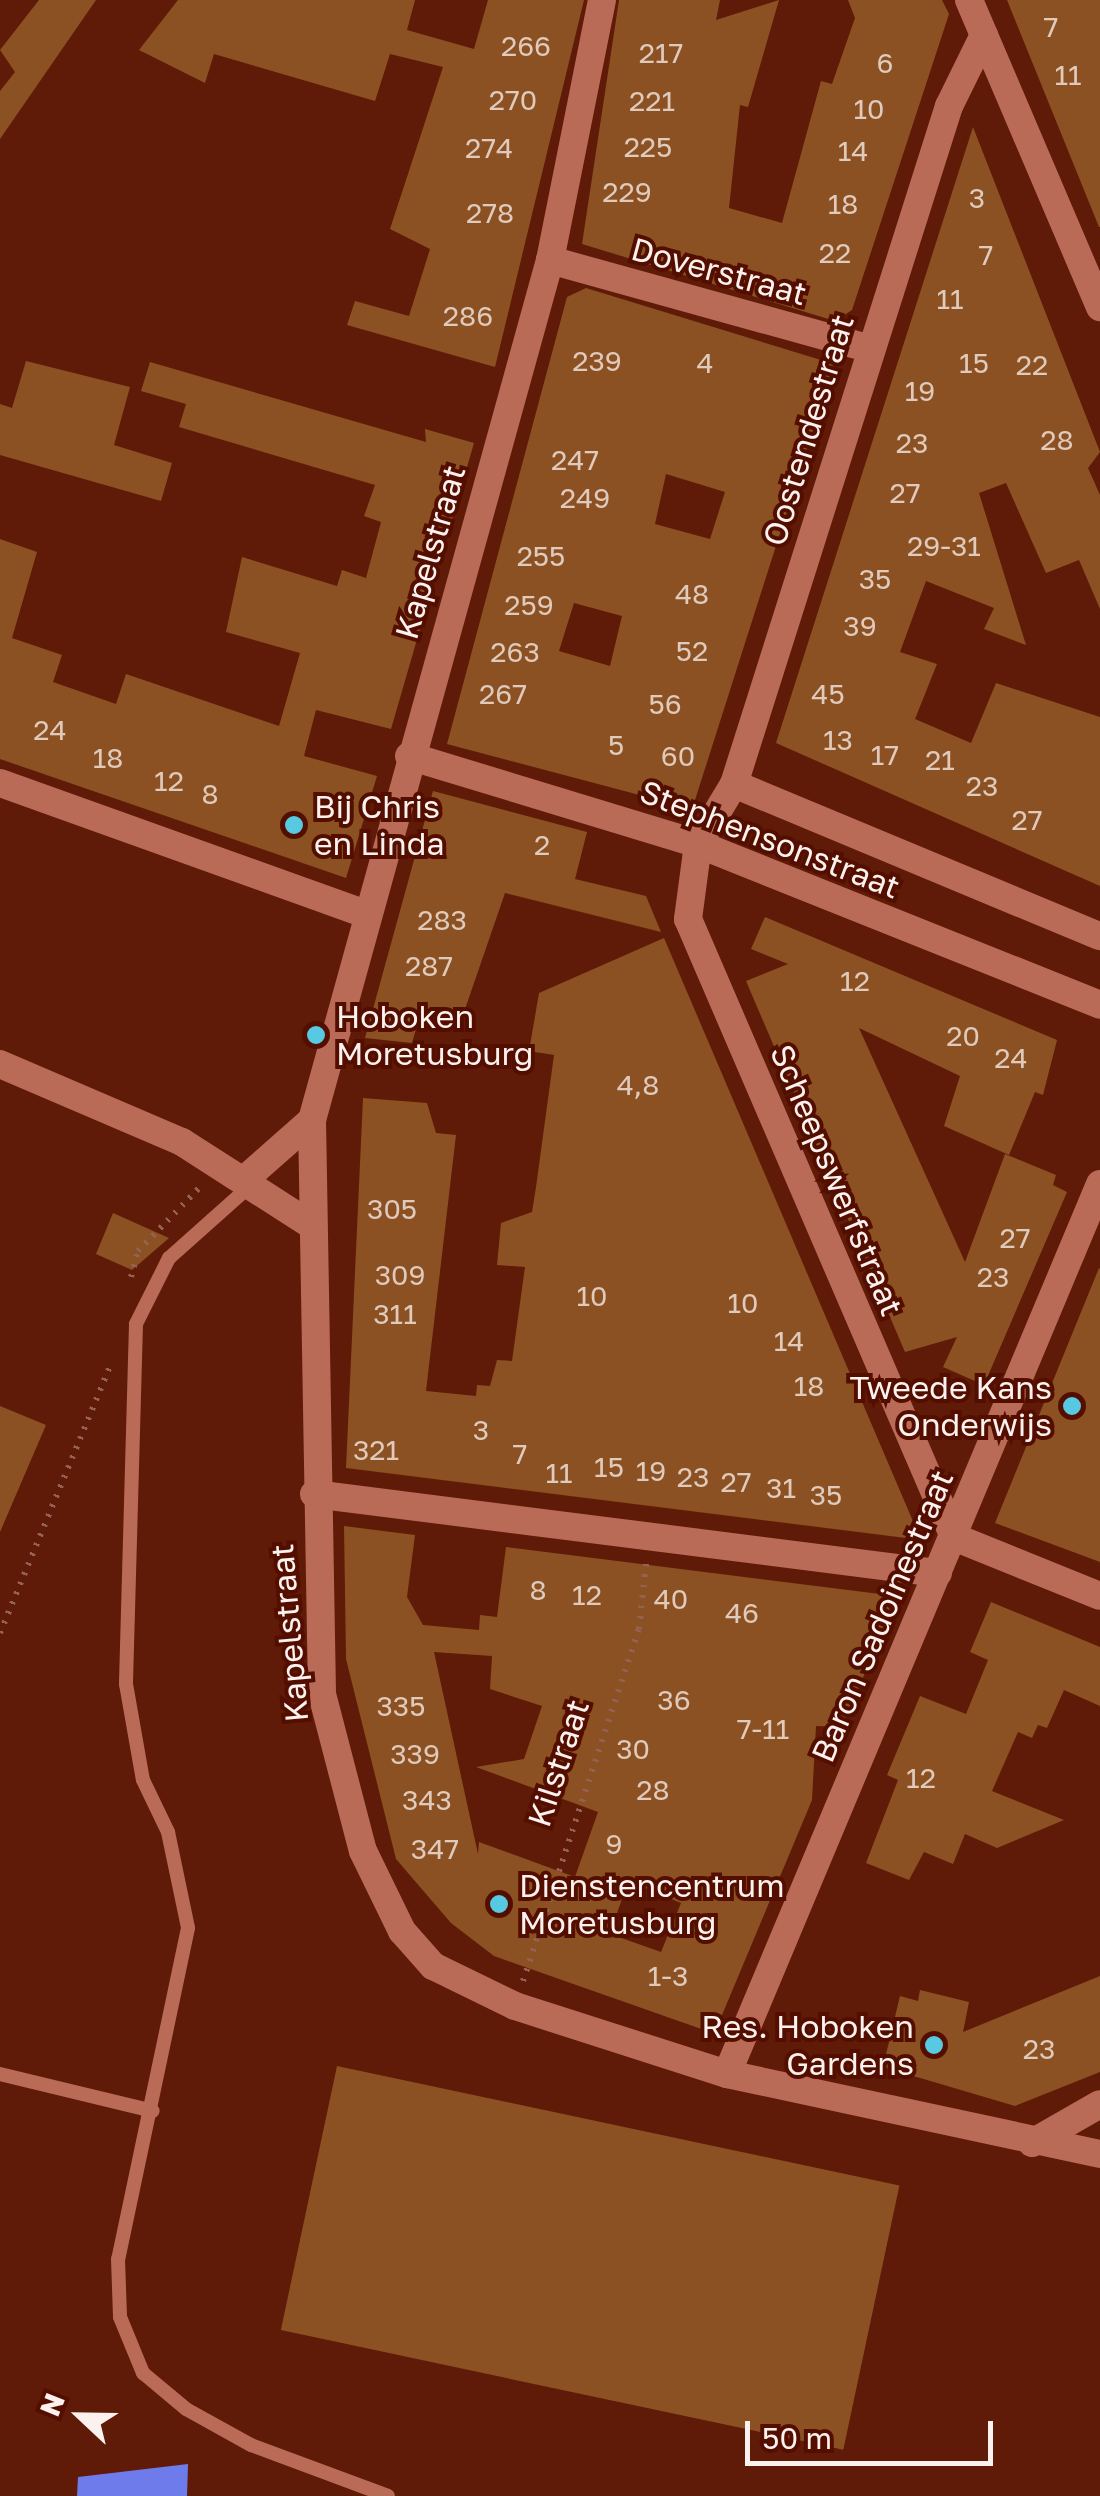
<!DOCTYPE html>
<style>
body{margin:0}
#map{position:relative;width:1100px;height:2496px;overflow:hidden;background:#601a08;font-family:"Golos Text",sans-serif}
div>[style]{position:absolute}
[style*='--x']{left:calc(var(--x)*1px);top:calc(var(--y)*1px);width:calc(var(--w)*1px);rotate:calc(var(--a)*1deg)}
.water>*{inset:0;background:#6e7bea}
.building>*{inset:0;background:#8c5123;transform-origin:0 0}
.path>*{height:6px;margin-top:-3px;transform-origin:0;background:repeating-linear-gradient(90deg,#946255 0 2.5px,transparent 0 10.5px)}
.lane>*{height:14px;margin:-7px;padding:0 7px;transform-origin:7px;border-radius:7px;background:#ba6b57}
.street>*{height:28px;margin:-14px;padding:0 14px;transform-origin:14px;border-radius:14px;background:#ba6b57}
.dots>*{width:28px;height:28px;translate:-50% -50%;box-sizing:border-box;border:5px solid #540e00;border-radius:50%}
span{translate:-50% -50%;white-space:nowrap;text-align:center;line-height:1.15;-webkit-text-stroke:8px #540e00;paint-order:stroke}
.number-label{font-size:28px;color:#dfcabc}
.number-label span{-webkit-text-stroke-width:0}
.street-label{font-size:32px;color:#fbf2ef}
.poi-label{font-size:32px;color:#fbf2ef}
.left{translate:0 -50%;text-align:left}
.right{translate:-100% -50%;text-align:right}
.north{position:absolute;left:30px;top:2366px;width:100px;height:100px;-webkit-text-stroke:8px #540e00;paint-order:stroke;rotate:292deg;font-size:28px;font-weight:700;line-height:40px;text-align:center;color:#fbf2ef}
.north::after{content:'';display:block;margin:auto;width:35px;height:45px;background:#fbf2ef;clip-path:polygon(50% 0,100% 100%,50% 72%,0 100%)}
.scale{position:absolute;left:745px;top:2421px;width:248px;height:45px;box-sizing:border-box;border:5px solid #fbf2ef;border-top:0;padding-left:12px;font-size:30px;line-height:35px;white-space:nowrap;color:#fbf2ef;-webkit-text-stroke:8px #540e00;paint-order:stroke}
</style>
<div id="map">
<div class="water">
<i style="clip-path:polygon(188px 2464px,187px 2496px,77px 2496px,78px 2477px)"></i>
</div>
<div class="building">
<i style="clip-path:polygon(39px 0,96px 0,0 139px,0 91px,15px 72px,0 50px)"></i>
<i style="clip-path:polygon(178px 0,415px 0,407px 30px,474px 49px,488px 0,584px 0,495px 367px,347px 325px,355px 301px,409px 316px,430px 249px,390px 229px,443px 67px,390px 54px,375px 101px,214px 54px,205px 83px,139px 50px)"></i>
<i style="clip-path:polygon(619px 0,720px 0,716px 20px,779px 0,748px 107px,740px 105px,729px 208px,782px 223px,821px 81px,832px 84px,855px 18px,848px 0,942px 0,949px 14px,852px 310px,835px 321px,582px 244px)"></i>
<i style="clip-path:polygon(1007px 0,1100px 0,1100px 227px,1099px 227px)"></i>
<i style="clip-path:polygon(973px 127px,1100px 452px,1088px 468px,1100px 495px,1100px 609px,1079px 560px,1046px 573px,1006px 483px,979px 493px,1026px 645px,984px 629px,994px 608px,926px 581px,900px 652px,937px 664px,915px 719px,971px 743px,996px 683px,1100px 717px,1100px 886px,776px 743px)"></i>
<i style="clip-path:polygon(evenodd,586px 288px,834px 364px,695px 800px,681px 806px,447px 744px,567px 297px,586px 288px,666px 474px,725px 492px,710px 539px,655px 524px,666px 474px,586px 288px,574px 603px,622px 616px,610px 666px,559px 651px,574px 603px)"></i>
<i style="clip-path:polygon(26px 361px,130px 387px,114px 445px,172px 463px,161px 501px,0 455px,0 404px,12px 408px)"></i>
<i style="clip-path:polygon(150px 362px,426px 442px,425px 429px,474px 443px,391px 729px,316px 710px,304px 756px,377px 776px,346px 878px,0 759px,0 539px,37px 552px,12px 638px,62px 655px,53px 682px,116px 704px,126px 674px,279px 726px,300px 653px,226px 632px,242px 557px,337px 586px,342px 570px,366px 578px,381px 522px,364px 516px,375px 485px,179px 427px,186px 404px,141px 391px)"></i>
<i style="clip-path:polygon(433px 791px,587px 832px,575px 879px,646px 896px,661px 932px,505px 893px,464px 1012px,442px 1007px,436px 1026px,418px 1022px,412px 1043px,365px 1038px)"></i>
<i style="clip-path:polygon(765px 917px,1057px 1040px,1043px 1095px,1035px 1092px,1009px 1155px,944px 1126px,960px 1076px,859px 1028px,965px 1262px,1005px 1154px,1056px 1175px,1053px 1185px,1067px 1192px,984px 1385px,943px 1367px,957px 1337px,905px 1352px,746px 981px,788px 964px,751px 949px)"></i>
<i style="clip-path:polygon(664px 938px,915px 1526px,906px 1538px,346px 1468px,363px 1098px,427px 1103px,436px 1133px,456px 1135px,426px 1391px,476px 1396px,477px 1385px,490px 1386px,497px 1360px,512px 1361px,525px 1267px,497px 1265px,501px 1223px,532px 1212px,536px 1187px,554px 1055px,529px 1051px,539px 993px)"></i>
<i style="clip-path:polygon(113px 1213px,169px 1238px,132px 1270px,96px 1254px)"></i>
<i style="clip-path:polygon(1099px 1268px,1100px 1269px,1100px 1562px,995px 1523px)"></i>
<i style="clip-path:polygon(0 1406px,46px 1425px,0 1532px)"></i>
<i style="clip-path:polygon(evenodd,344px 1526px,415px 1535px,407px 1597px,423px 1625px,479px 1630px,480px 1615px,497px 1617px,506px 1547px,880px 1594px,891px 1612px,842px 1727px,816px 1726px,812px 1800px,717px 2027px,707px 2031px,494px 1956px,451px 1923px,396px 1859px,346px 1659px,344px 1526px,434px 1652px,492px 1656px,490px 1689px,542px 1706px,524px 1759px,476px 1767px,598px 1812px,575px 1877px,479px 1842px,478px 1854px,434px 1652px,344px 1526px,628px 1881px,681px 1903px,661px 1952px,610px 1934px,628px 1881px)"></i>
<i style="clip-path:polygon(991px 1602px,1100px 1647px,1100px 1706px,1064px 1690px,1047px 1728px,1038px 1725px,1032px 1738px,1018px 1732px,992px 1791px,1064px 1820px,997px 1848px,965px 1834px,953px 1864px,924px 1852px,909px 1880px,866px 1863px,898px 1780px,887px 1775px,920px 1696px,966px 1714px,988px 1660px,970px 1652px)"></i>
<i style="clip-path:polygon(1100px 1976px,1100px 2072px,1015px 2106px,883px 2067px,900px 1996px,918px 2001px,920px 1990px,969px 2002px,963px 2032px)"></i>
<i style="left:337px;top:2066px;width:575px;height:270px;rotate:12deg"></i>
</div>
<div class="path">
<i style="--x:131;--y:1277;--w:27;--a:-75"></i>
<i style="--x:138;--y:1251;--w:91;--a:-45.9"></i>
<i style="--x:0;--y:1633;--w:289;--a:-67.6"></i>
<i style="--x:523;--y:1981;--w:371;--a:-71.8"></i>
<i style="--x:639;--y:1629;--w:66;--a:-83.9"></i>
</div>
<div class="lane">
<i style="--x:251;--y:1185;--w:110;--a:138.3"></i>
<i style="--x:169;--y:1258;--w:74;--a:116.6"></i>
<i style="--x:136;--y:1324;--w:360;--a:91.6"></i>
<i style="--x:126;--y:1684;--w:97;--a:80"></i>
<i style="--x:143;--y:1780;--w:58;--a:64.3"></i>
<i style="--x:168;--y:1832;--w:98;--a:78.2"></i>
<i style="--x:188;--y:1928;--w:338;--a:101.9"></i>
<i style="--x:118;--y:2259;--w:58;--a:88"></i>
<i style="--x:120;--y:2317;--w:61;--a:67.7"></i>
<i style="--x:143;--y:2373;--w:56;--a:39.9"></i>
<i style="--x:186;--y:2409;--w:74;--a:29"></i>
<i style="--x:251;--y:2445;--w:146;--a:20.4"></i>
<i style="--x:0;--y:2074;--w:157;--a:13.6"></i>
</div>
<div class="street">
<i style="--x:602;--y:0;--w:265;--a:101.3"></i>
<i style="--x:550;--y:260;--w:892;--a:105.47"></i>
<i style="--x:312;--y:1120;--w:574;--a:89"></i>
<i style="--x:322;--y:1694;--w:162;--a:75.4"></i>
<i style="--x:363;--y:1851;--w:89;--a:64"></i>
<i style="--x:402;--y:1931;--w:47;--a:48.5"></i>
<i style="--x:433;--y:1966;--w:91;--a:26"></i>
<i style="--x:515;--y:2006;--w:223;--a:17.8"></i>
<i style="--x:727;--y:2074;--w:381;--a:12.1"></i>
<i style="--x:969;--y:0;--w:334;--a:66.9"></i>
<i style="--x:984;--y:35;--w:79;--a:116.2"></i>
<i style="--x:949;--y:106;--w:711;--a:107.59"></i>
<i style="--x:734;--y:784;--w:70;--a:121"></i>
<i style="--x:698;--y:844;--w:76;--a:97.6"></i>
<i style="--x:688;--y:919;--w:673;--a:66.71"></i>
<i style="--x:954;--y:1537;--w:157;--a:22"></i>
<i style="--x:550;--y:260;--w:333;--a:15.5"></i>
<i style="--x:409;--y:756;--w:302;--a:16.9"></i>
<i style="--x:698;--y:844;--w:433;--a:21.8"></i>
<i style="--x:0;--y:783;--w:387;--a:19.7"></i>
<i style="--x:734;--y:784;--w:396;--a:22.6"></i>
<i style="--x:0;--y:1064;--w:198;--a:23.2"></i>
<i style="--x:182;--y:1142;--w:156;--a:32.7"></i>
<i style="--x:244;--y:1180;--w:91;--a:-41.4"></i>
<i style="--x:314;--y:1494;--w:629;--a:7.22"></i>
<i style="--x:727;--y:2074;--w:965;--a:-67.26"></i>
<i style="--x:1032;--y:2143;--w:78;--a:-29.8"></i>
</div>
<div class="dots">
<i style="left:294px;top:825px;background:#57c9e3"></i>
<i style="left:316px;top:1035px;background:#57c9e3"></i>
<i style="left:1072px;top:1406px;background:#57c9e3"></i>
<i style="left:499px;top:1904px;background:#57c9e3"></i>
<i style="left:934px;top:2045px;background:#57c9e3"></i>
</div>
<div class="number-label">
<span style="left:1051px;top:27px">7</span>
<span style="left:526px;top:46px">266</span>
<span style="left:661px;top:53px">217</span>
<span style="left:885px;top:63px">6</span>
<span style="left:1068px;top:75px">11</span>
<span style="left:513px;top:100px">270</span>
<span style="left:652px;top:101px">221</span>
<span style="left:869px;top:109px">10</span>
<span style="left:648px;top:147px">225</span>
<span style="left:489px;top:148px">274</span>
<span style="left:853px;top:151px">14</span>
<span style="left:627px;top:192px">229</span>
<span style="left:977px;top:198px">3</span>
<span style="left:843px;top:204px">18</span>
<span style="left:490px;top:213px">278</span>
<span style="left:835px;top:253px">22</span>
<span style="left:986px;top:255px">7</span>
<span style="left:950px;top:299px">11</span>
<span style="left:468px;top:316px">286</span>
<span style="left:597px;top:361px">239</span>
<span style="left:705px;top:363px">4</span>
<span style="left:974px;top:363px">15</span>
<span style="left:1032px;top:365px">22</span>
<span style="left:920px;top:391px">19</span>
<span style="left:1057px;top:440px">28</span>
<span style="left:912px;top:443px">23</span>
<span style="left:575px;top:460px">247</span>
<span style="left:905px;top:493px">27</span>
<span style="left:585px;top:498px">249</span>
<span style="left:944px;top:546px">29-31</span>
<span style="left:541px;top:556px">255</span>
<span style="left:875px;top:579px">35</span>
<span style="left:692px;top:594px">48</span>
<span style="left:529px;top:605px">259</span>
<span style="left:860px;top:626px">39</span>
<span style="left:692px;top:651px">52</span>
<span style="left:515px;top:652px">263</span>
<span style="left:503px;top:694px">267</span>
<span style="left:828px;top:694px">45</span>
<span style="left:665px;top:704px">56</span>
<span style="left:50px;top:730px">24</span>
<span style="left:838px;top:740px">13</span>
<span style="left:616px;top:745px">5</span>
<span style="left:885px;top:755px">17</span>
<span style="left:678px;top:756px">60</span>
<span style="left:108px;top:758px">18</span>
<span style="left:940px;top:760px">21</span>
<span style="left:169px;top:781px">12</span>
<span style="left:982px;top:786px">23</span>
<span style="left:210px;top:794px">8</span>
<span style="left:1027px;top:820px">27</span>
<span style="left:542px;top:845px">2</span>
<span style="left:442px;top:920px">283</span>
<span style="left:429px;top:966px">287</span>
<span style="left:855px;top:981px">12</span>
<span style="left:963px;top:1036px">20</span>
<span style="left:1011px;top:1058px">24</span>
<span style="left:638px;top:1085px">4,8</span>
<span style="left:392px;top:1209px">305</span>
<span style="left:1015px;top:1238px">27</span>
<span style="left:400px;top:1275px">309</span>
<span style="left:993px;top:1277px">23</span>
<span style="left:592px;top:1296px">10</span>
<span style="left:743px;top:1303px">10</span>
<span style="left:395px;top:1314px">311</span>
<span style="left:789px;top:1341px">14</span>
<span style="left:809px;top:1386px">18</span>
<span style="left:481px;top:1430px">3</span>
<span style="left:376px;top:1450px">321</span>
<span style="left:520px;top:1454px">7</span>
<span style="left:609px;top:1467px">15</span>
<span style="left:651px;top:1471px">19</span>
<span style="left:559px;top:1473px">11</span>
<span style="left:693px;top:1477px">23</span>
<span style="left:736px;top:1482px">27</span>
<span style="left:781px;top:1488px">31</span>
<span style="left:826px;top:1495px">35</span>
<span style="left:538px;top:1590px">8</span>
<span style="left:587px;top:1595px">12</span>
<span style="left:671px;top:1599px">40</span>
<span style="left:742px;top:1613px">46</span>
<span style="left:674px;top:1700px">36</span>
<span style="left:401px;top:1706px">335</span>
<span style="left:763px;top:1729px">7-11</span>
<span style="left:633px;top:1749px">30</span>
<span style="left:415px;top:1754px">339</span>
<span style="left:921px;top:1778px">12</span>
<span style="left:653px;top:1790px">28</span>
<span style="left:427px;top:1800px">343</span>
<span style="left:614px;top:1844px">9</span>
<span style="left:435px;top:1849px">347</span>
<span style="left:668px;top:1976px">1-3</span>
<span style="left:1039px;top:2049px">23</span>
</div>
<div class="street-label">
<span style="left:719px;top:271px;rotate:15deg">Doverstraat</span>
<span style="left:808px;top:430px;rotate:-73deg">Oostendestraat</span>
<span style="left:430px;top:552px;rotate:-74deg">Kapelstraat</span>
<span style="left:770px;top:839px;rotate:21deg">Stephensonstraat</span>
<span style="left:837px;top:1180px;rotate:67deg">Scheepswerfstraat</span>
<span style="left:882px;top:1616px;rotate:-67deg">Baron Sadoinestraat</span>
<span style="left:289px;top:1633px;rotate:-95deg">Kapelstraat</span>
<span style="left:558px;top:1763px;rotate:-72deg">Kilstraat</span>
</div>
<div class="poi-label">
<span class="left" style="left:314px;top:825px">Bij Chris<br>en Linda</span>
<span class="left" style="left:336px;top:1035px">Hoboken<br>Moretusburg</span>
<span class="right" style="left:1052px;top:1406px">Tweede Kans<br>Onderwijs</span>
<span class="left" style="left:519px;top:1904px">Dienstencentrum<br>Moretusburg</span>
<span class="right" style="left:914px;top:2045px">Res. Hoboken<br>Gardens</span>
</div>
<div class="north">N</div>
<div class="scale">50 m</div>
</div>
